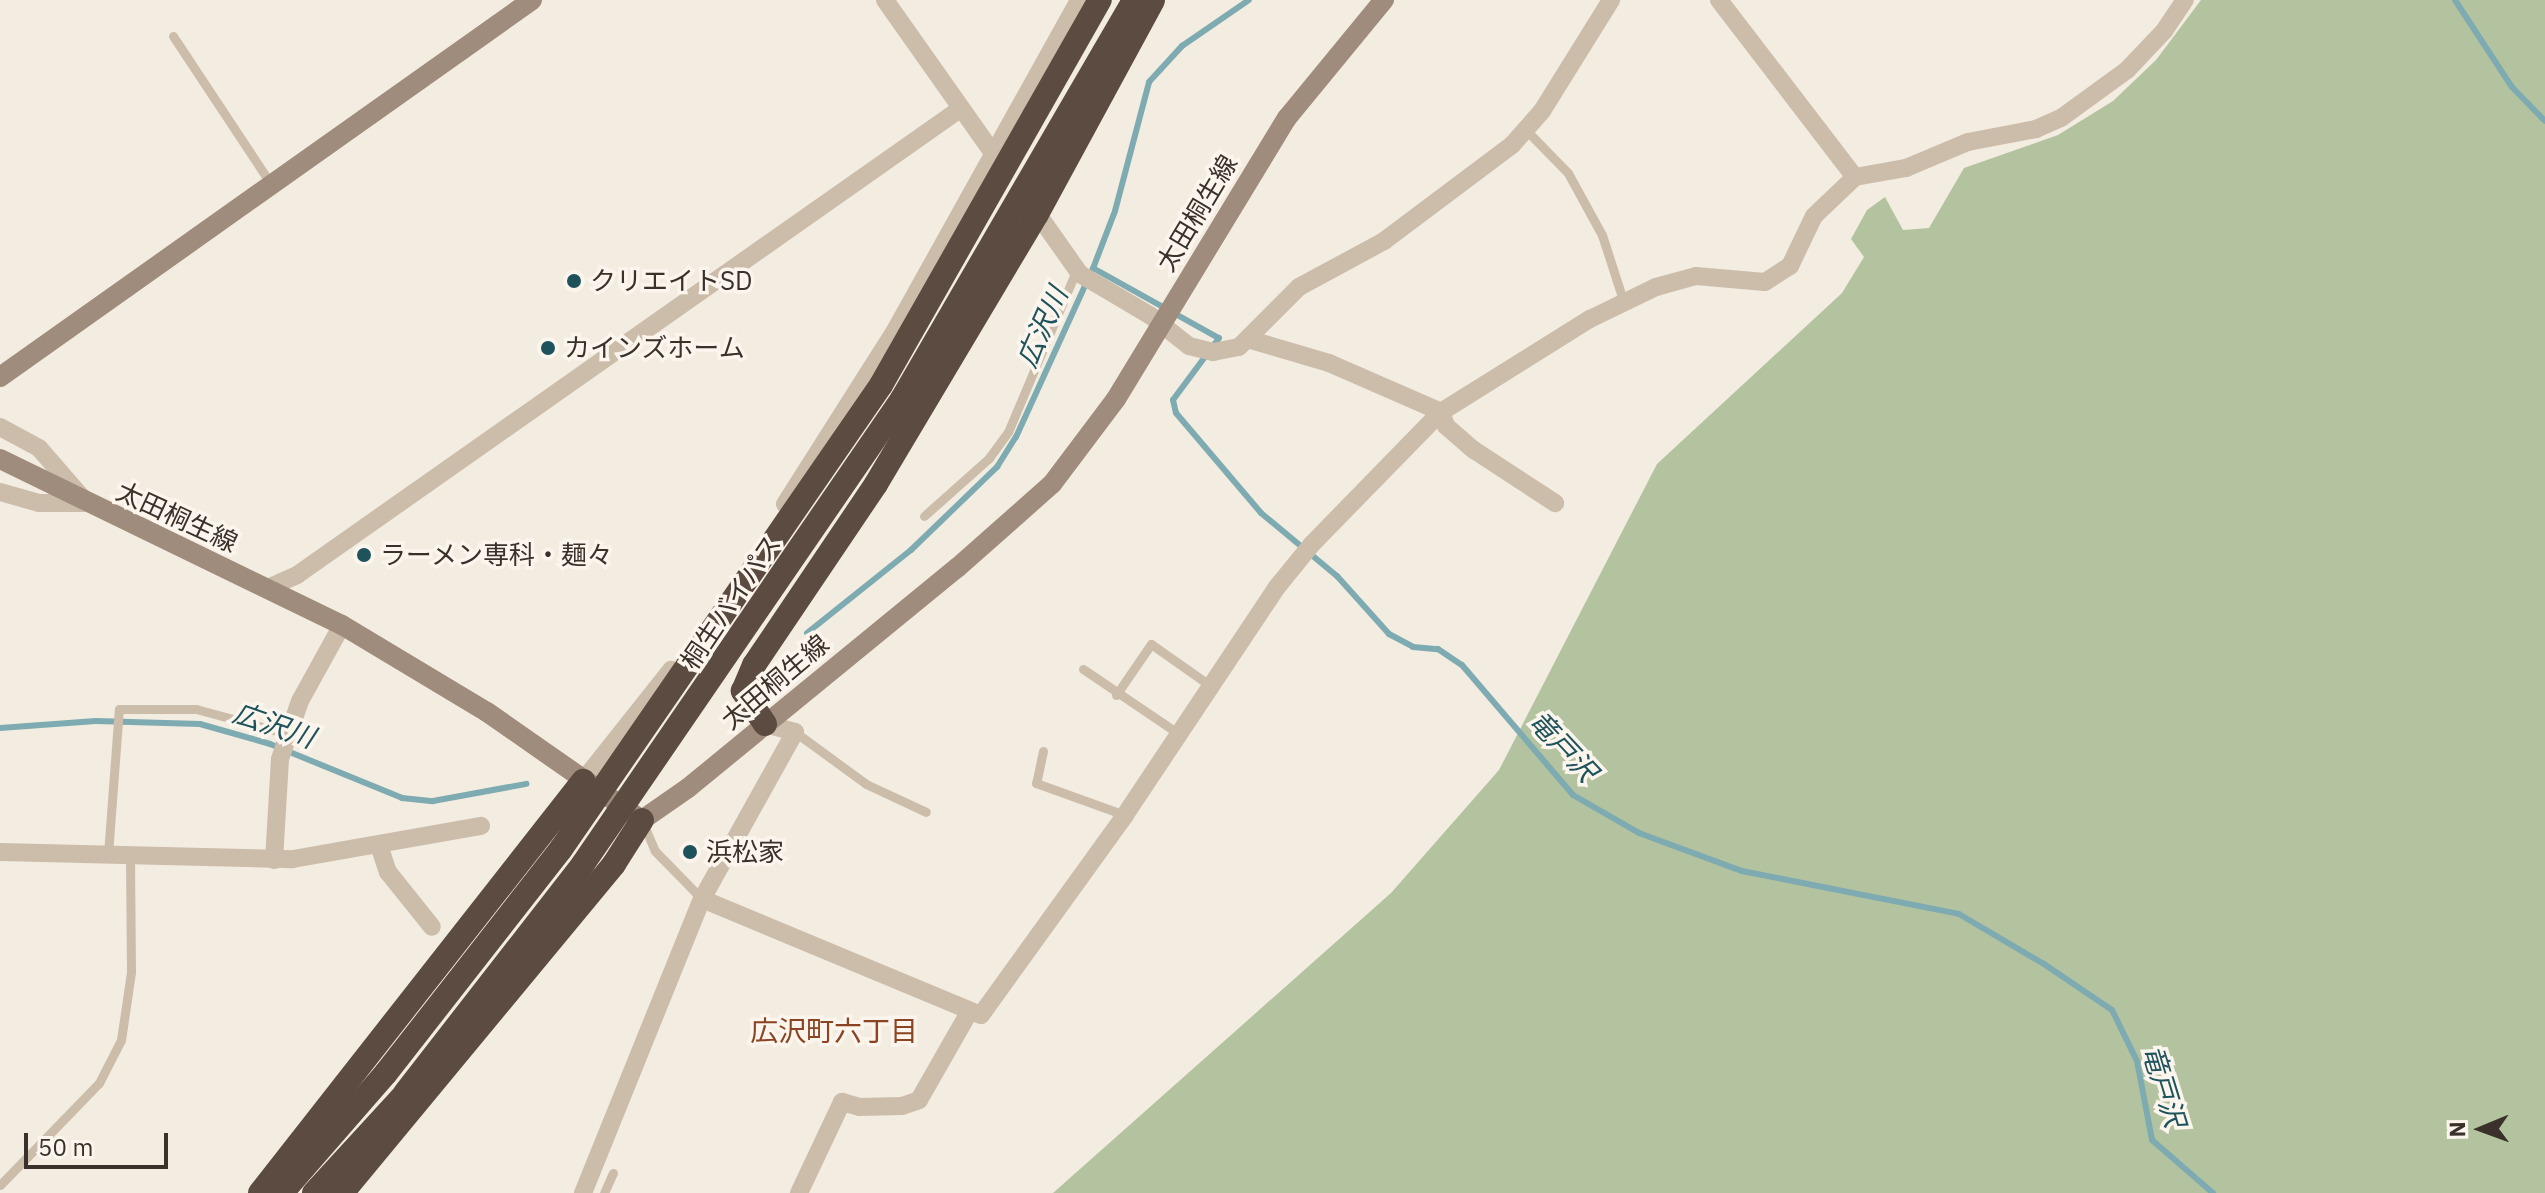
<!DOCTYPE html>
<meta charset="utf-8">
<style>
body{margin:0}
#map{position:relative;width:2545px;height:1193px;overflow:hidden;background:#f3ece0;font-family:"IBM Plex Sans","Noto Sans JP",sans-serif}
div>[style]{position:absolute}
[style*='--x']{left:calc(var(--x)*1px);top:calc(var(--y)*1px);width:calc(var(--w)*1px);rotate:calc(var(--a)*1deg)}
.green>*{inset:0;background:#b4c39f}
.stream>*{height:6px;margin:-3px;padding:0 3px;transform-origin:3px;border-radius:3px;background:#7eabb1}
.lane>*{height:9px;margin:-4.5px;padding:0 4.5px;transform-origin:4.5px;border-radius:4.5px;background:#ccbdab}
.street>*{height:18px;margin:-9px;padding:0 9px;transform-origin:9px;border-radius:9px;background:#ccbdab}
.secondary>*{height:20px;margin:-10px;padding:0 10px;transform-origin:10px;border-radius:10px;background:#a08c7c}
.highway>*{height:24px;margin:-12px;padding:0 12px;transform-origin:12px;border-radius:12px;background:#5b4b41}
.highway-bridge>*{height:24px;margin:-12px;padding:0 12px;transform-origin:12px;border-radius:12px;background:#5b4b41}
.dots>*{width:22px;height:22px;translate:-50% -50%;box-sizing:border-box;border:4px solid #fbf5ed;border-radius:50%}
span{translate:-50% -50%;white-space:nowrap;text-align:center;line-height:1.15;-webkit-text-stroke:7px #fbf5ed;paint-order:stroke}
.street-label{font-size:26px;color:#3a312a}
.poi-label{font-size:26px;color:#3a312a}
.left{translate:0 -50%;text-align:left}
.water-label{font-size:28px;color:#1f535c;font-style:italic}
.neighbourhood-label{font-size:28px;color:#8a4422}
.north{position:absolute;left:2441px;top:1089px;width:80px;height:80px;-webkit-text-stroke:6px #fbf5ed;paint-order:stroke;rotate:269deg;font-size:22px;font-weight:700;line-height:32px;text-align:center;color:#3a312a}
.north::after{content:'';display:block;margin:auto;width:28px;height:36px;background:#3a312a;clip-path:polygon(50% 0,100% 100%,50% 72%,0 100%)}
.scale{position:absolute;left:24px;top:1133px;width:144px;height:36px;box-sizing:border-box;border:4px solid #3a312a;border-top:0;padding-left:10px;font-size:24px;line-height:28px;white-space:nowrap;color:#3a312a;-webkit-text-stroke:6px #fbf5ed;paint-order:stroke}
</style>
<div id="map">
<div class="green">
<i style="clip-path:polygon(2201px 0,2545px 0,2545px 1193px,1053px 1193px,1391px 893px,1499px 770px,1657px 464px,1842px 293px,1864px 257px,1851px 239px,1867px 210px,1885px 197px,1903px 230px,1929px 228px,1964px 168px,2058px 135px,2113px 101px,2156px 60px)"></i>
</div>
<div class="stream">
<i style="--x:2455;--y:0;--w:104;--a:56.8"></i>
<i style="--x:2512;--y:87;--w:47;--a:45.9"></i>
<i style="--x:1093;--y:268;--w:144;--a:29.1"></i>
<i style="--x:1219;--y:338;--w:77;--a:126.6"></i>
<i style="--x:1173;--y:400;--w:13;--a:77"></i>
<i style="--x:1176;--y:413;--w:131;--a:49.6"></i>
<i style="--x:1261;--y:513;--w:99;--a:39.7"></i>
<i style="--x:1337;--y:576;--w:78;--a:48.1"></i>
<i style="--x:1389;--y:634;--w:27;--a:28"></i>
<i style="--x:1413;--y:647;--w:25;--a:5"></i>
<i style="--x:1438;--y:649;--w:29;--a:34"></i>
<i style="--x:1462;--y:665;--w:171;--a:49.5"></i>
<i style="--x:1573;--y:795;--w:76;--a:29.9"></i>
<i style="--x:1639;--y:833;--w:110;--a:20.3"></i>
<i style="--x:1742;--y:871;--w:221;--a:11.2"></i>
<i style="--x:1959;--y:914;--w:99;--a:30.5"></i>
<i style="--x:2044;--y:964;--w:82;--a:34.1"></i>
<i style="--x:2112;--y:1010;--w:57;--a:63.9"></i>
<i style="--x:2137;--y:1061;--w:80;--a:79.2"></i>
<i style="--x:2152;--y:1140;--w:81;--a:41"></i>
<i style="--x:1092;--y:271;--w:64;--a:-69"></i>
<i style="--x:1115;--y:211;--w:133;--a:-75.2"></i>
<i style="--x:1149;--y:82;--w:49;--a:-47.5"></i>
<i style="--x:1182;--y:46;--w:81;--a:-34.5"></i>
<i style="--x:807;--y:633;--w:133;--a:-38.6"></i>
<i style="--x:911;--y:550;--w:120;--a:-44"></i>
<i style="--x:997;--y:467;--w:36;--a:-58"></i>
<i style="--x:1016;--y:437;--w:171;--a:-65.5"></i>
<i style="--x:0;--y:728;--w:96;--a:-4.2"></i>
<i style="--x:96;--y:721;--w:104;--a:1.7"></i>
<i style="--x:200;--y:724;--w:73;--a:15.9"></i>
<i style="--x:270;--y:744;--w:143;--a:22.2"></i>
<i style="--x:402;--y:798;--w:31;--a:6"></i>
<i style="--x:433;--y:801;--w:95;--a:-10.4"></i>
</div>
<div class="lane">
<i style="--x:173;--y:36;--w:178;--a:56.5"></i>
<i style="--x:1526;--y:130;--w:60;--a:45.7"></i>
<i style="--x:1568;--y:173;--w:71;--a:61.3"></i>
<i style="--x:1602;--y:235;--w:68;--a:72.1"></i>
<i style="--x:924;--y:516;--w:87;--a:-41.7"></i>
<i style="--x:989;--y:458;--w:32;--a:-54"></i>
<i style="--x:1008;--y:432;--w:175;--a:-67.1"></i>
<i style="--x:1083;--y:669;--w:112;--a:34.1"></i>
<i style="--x:1116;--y:695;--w:62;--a:-55.5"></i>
<i style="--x:1151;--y:644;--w:70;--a:35.1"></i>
<i style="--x:795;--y:732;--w:88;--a:36.2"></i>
<i style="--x:866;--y:784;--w:66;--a:25"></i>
<i style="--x:1043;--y:751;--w:33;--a:102"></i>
<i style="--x:1036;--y:783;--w:95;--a:19.8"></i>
<i style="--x:643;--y:823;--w:30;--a:67"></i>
<i style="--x:655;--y:851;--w:67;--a:45.6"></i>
<i style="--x:108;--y:854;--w:145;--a:-85.7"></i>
<i style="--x:119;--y:709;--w:77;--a:0"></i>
<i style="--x:196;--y:709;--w:95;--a:15.2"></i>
<i style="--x:0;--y:1185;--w:142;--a:-45.9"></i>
<i style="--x:99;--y:1083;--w:48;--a:-62.9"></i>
<i style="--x:121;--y:1040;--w:69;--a:-81.6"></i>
<i style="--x:131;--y:972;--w:117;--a:-90.5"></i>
<i style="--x:604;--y:1193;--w:22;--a:-66"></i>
</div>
<div class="street">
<i style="--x:885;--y:0;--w:191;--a:54.8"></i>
<i style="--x:1719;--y:0;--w:223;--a:52.5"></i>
<i style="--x:1032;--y:206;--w:83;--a:54.8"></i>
<i style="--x:1080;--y:274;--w:82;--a:30.6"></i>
<i style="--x:1151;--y:316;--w:48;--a:38.3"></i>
<i style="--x:1189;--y:346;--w:25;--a:14"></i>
<i style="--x:1213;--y:352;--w:26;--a:-11"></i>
<i style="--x:1239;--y:347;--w:85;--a:-45"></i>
<i style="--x:1299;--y:287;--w:97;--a:-28.4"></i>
<i style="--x:1384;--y:241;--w:160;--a:-36.9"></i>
<i style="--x:1512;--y:145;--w:45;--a:-48.6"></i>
<i style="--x:1542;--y:111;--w:131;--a:-58.1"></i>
<i style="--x:1251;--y:340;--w:81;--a:16.4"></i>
<i style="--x:1329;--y:363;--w:122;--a:23.6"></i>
<i style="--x:1441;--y:412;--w:15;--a:70"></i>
<i style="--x:1446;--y:426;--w:37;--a:41"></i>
<i style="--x:1474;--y:450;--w:97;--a:33.2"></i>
<i style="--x:0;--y:427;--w:44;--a:28.3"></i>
<i style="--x:39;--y:448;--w:70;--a:49"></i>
<i style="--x:0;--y:492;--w:41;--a:15.8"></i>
<i style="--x:39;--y:503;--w:48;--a:0"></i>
<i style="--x:785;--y:504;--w:207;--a:-57.6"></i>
<i style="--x:896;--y:329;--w:376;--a:-60.9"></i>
<i style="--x:268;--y:588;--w:32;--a:-24"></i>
<i style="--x:297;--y:575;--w:810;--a:-35.1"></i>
<i style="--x:583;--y:781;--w:142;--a:-51.6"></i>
<i style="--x:379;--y:845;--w:28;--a:72"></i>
<i style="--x:388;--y:872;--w:70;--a:51.3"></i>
<i style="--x:0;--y:852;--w:293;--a:1.4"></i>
<i style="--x:293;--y:859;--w:191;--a:-10"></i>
<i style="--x:274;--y:860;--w:101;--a:-86.6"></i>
<i style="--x:280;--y:759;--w:61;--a:-71"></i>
<i style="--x:300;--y:701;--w:87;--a:-61.1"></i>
<i style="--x:702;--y:899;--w:302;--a:22.6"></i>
<i style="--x:981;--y:1015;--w:246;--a:-54.2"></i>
<i style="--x:1125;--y:815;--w:274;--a:-56.3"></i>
<i style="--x:1277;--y:587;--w:55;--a:-50.9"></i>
<i style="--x:1312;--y:544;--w:185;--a:-45.7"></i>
<i style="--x:1441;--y:412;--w:176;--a:-32"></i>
<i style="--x:1590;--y:319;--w:73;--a:-25.9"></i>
<i style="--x:1656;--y:287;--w:41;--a:-15.4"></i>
<i style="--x:1696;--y:276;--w:69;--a:5"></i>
<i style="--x:1765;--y:282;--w:30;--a:-33"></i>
<i style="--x:1790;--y:266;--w:55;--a:-64.4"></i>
<i style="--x:1814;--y:216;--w:57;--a:-43.6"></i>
<i style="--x:1855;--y:177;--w:52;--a:-10"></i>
<i style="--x:1906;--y:168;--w:67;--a:-22.8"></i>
<i style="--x:1968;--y:142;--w:69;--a:-10.8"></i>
<i style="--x:2036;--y:129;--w:27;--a:-24"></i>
<i style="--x:2061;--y:118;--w:82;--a:-36"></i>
<i style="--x:2127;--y:70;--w:54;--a:-46.5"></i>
<i style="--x:2164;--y:31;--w:37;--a:-56"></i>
<i style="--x:583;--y:1193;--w:317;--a:-68"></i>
<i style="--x:702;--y:899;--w:191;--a:-60.9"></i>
<i style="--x:795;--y:732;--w:31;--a:-165"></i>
<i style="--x:799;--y:1193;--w:101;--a:-64.7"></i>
<i style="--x:842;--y:1102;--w:18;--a:16"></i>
<i style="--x:859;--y:1107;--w:43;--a:-1.3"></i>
<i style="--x:902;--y:1106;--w:18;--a:-19"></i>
<i style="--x:919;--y:1100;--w:99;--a:-60.3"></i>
</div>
<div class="secondary">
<i style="--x:0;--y:377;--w:652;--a:-35.32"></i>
<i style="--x:0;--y:459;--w:380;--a:25.9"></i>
<i style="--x:342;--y:625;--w:169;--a:31"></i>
<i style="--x:487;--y:712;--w:189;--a:34.9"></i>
<i style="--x:642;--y:820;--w:56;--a:-34.8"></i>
<i style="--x:688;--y:788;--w:348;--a:-39.3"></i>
<i style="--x:957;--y:568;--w:127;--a:-41.5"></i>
<i style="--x:1052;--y:484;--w:106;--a:-53"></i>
<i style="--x:1116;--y:399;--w:329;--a:-58.7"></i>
<i style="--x:1287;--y:118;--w:153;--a:-50.6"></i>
</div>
<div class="highway">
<i style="--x:881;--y:385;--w:443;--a:-60.4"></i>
<i style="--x:902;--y:399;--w:462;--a:-59.8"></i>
<i style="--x:765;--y:724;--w:40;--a:-124"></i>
<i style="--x:743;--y:691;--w:28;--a:-67"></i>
<i style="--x:754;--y:665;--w:218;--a:-56"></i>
<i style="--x:876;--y:484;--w:314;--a:-59.2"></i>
<i style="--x:1037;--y:214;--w:243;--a:-61.5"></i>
<i style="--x:286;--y:1188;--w:152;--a:-49"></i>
<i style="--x:260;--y:1193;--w:524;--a:-51.9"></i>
<i style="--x:314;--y:1193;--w:133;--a:-47.4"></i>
<i style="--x:342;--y:1193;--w:427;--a:-50.4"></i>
<i style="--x:614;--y:864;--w:52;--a:-57.5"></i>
</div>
<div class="highway-bridge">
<i style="--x:386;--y:1073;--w:284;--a:-52"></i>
<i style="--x:561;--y:849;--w:564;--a:-55.41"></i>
<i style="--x:405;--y:1093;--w:290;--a:-52.1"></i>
<i style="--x:583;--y:864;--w:564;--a:-55.55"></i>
</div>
<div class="dots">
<i style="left:574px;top:281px;background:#1f535c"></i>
<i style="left:548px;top:348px;background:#1f535c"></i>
<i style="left:364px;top:555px;background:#1f535c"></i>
<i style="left:690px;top:852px;background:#1f535c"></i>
</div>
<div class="street-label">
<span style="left:1197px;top:213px;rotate:-59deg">太田桐生線</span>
<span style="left:177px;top:517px;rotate:25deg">太田桐生線</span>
<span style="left:731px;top:602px;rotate:-56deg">桐生バイパス</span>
<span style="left:775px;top:682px;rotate:-40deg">太田桐生線</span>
</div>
<div class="poi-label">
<span class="left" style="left:590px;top:281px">クリエイトSD</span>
<span class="left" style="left:564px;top:348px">カインズホーム</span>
<span class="left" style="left:380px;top:555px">ラーメン専科・麺々</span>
<span class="left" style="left:706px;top:852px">浜松家</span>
</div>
<div class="water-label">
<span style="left:1042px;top:327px;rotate:-66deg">広沢川</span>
<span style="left:274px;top:725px;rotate:19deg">広沢川</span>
<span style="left:1563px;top:746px;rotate:47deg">竜戸沢</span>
<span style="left:2164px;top:1086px;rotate:73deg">竜戸沢</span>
</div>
<div class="neighbourhood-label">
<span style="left:834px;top:1031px">広沢町六丁目</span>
</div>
<div class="north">N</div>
<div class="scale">50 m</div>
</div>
